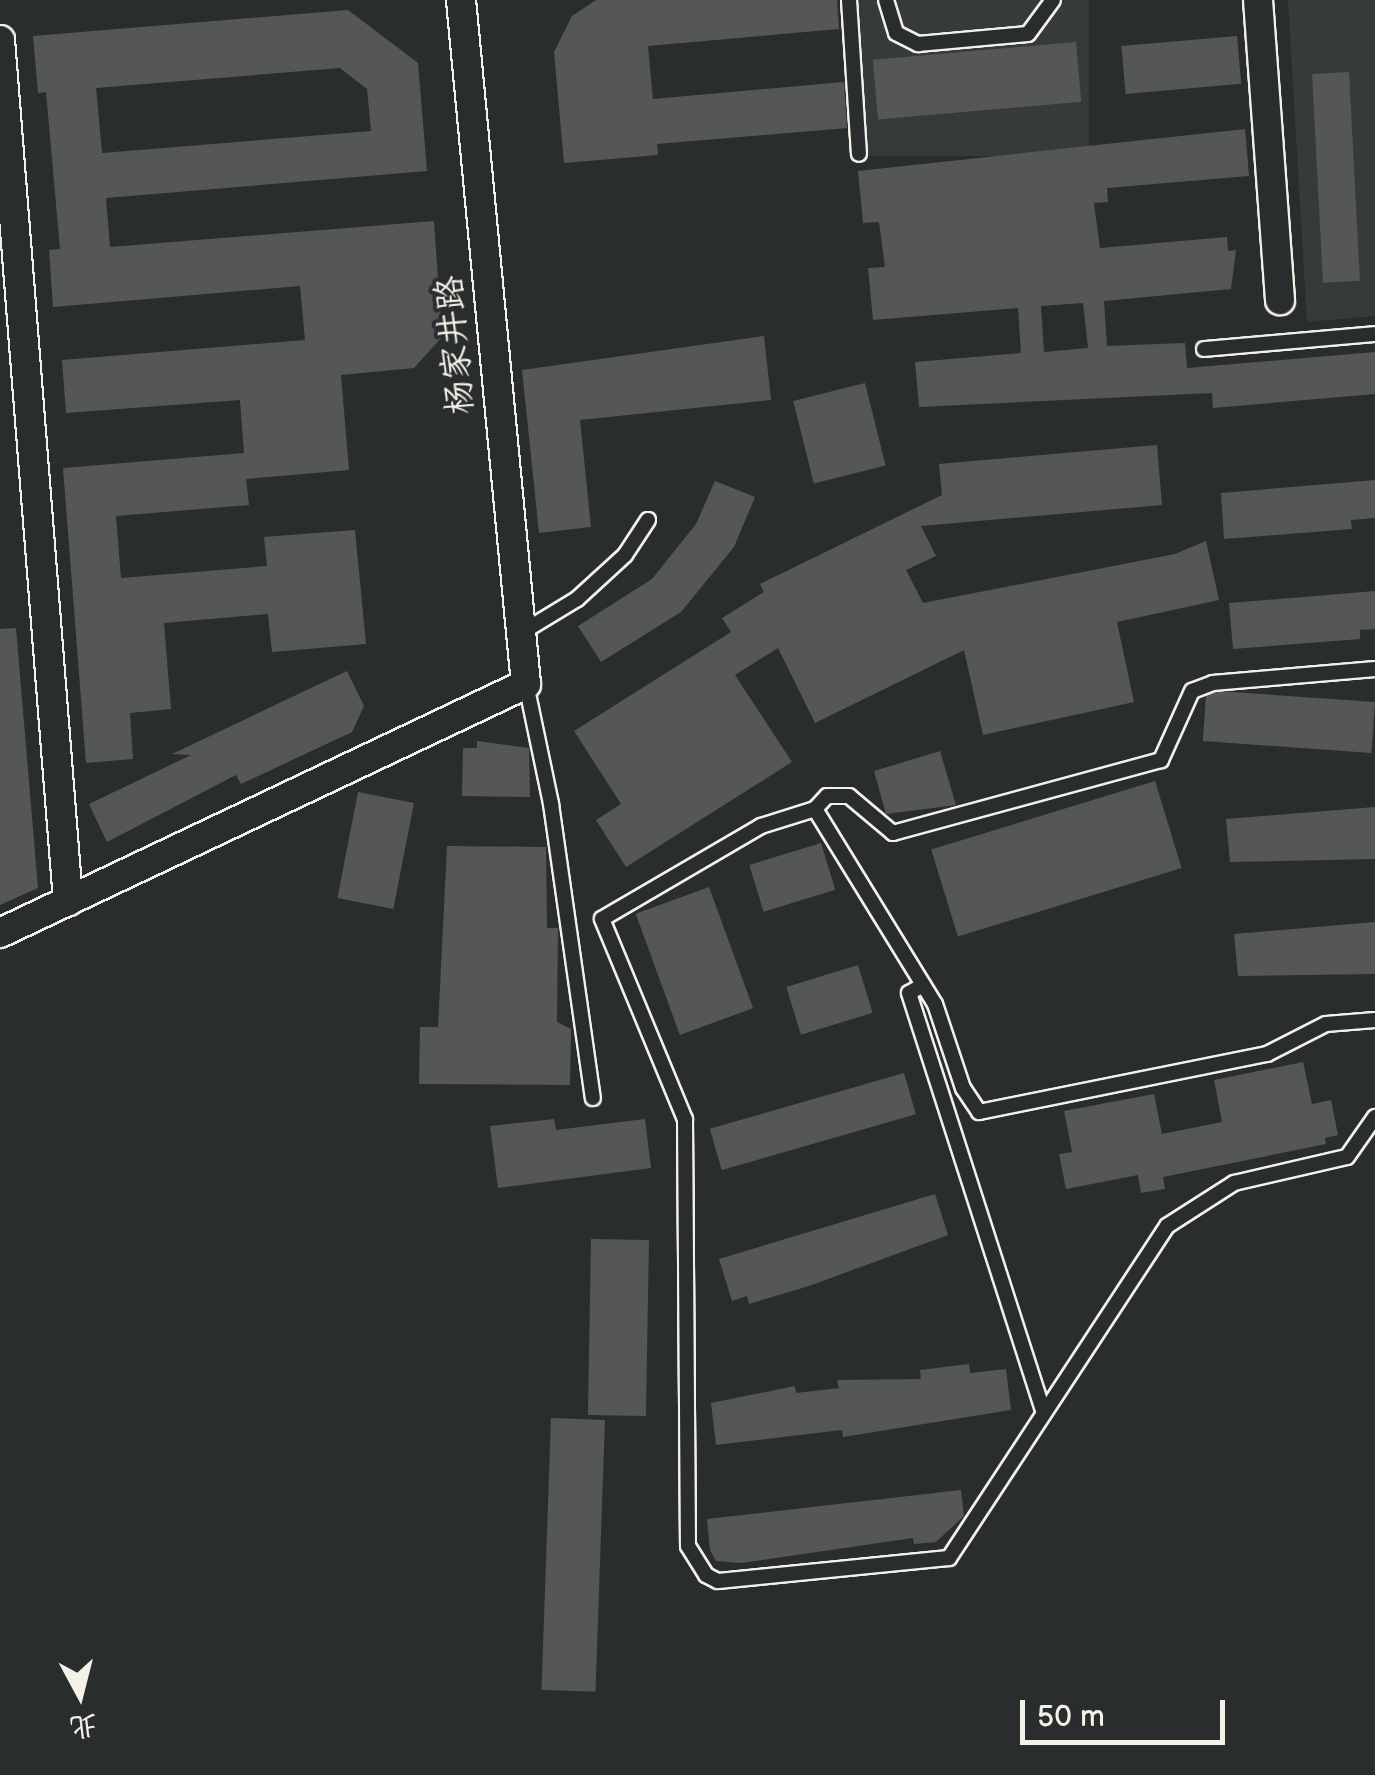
<!DOCTYPE html>
<meta charset="utf-8">
<style>
body{margin:0}
#map{position:relative;width:1375px;height:1775px;overflow:hidden;background:#2a2d2e;font-family:"Balsamiq Sans","LXGW WenKai TC",sans-serif}
div>[style]{position:absolute}
[style*='--x']{left:calc(var(--x)*1px);top:calc(var(--y)*1px);width:calc(var(--w)*1px);rotate:calc(var(--a)*1deg)}
.built>*{inset:0;background:#373a3a;transform-origin:0 0}
.building>*{inset:0;background:#555756;transform-origin:0 0}
.roads{filter:drop-shadow(2px 0 #f4f1e8) drop-shadow(-2px 0 #f4f1e8) drop-shadow(0 2px #f4f1e8) drop-shadow(0 -2px #f4f1e8)}
.lane>*{height:14px;margin:-7px;padding:0 7px;transform-origin:7px;border-radius:7px;background:#2a2d2e}
.street>*{height:28px;margin:-14px;padding:0 14px;transform-origin:14px;border-radius:14px;background:#2a2d2e}
span{translate:-50% -50%;white-space:nowrap;text-align:center;line-height:1.15;-webkit-text-stroke:8px #2a2d2e;paint-order:stroke}
.street-label{font-size:35px;color:#f4f1e8}
.north{position:absolute;left:30px;top:1645px;width:100px;height:100px;-webkit-text-stroke:8px #2a2d2e;paint-order:stroke;rotate:173deg;font-size:28px;font-weight:700;line-height:40px;text-align:center;color:#f4f1e8}
.north::after{content:'';display:block;margin:auto;width:35px;height:45px;background:#f4f1e8;clip-path:polygon(50% 0,100% 100%,50% 72%,0 100%)}
.scale{position:absolute;left:1020px;top:1700px;width:205px;height:45px;box-sizing:border-box;border:5px solid #f4f1e8;border-top:0;padding-left:12px;font-size:30px;line-height:35px;white-space:nowrap;color:#f4f1e8;-webkit-text-stroke:8px #2a2d2e;paint-order:stroke}
</style>
<div id="map">
<div class="built">
<i style="left:857px;top:0;width:232px;height:156px"></i>
<i style="clip-path:polygon(1288px 0,1375px 0,1375px 316px,1307px 322px)"></i>
</div>
<div class="building">
<i style="clip-path:polygon(596px 0,837px 0,839px 29px,648px 46px,653px 99px,844px 82px,847px 128px,657px 144px,658px 155px,564px 163px,554px 52px,572px 16px)"></i>
<i style="clip-path:polygon(evenodd,348px 10px,418px 63px,427px 171px,106px 198px,110px 247px,434px 221px,442px 337px,414px 368px,341px 375px,349px 470px,246px 479px,249px 505px,116px 516px,121px 578px,267px 566px,264px 537px,355px 530px,366px 644px,272px 652px,268px 614px,164px 623px,171px 709px,130px 713px,133px 759px,86px 763px,63px 468px,244px 453px,240px 400px,66px 413px,62px 360px,305px 340px,300px 286px,53px 307px,49px 250px,60px 249px,46px 92px,38px 93px,33px 36px,348px 10px,340px 68px,367px 89px,371px 131px,102px 153px,96px 88px,340px 68px)"></i>
<i style="left:1237px;top:36px;width:48px;height:116px;rotate:85deg"></i>
<i style="left:1076px;top:42px;width:60px;height:204px;rotate:85deg"></i>
<i style="left:1349px;top:72px;width:209px;height:37px;rotate:87deg"></i>
<i style="clip-path:polygon(evenodd,1245px 129px,1249px 176px,1107px 188px,1108px 202px,1094px 203px,1100px 248px,1227px 237px,1228px 251px,1236px 250px,1231px 289px,1104px 301px,1107px 346px,1185px 343px,1187px 368px,1375px 352px,1375px 394px,1213px 408px,1212px 393px,919px 407px,915px 362px,1021px 353px,1018px 308px,873px 320px,868px 268px,885px 267px,879px 222px,863px 223px,858px 171px,1245px 129px,1083px 303px,1088px 348px,1044px 352px,1041px 306px,1083px 303px)"></i>
<i style="clip-path:polygon(764px 336px,771px 400px,580px 420px,591px 527px,539px 533px,522px 370px)"></i>
<i style="left:865px;top:383px;width:85px;height:74px;rotate:76deg"></i>
<i style="clip-path:polygon(1157px 445px,1162px 505px,921px 526px,936px 556px,906px 570px,923px 603px,1175px 554px,1206px 541px,1219px 600px,1117px 622px,1134px 702px,983px 735px,964px 650px,815px 723px,778px 648px,735px 675px,792px 762px,626px 867px,596px 820px,621px 804px,574px 731px,731px 632px,722px 618px,764px 592px,760px 584px,942px 495px,939px 464px)"></i>
<i style="clip-path:polygon(1375px 480px,1375px 518px,1351px 520px,1352px 529px,1224px 539px,1221px 493px)"></i>
<i style="clip-path:polygon(715px 481px,755px 497px,734px 547px,681px 612px,601px 662px,578px 626px,652px 579px,696px 524px)"></i>
<i style="clip-path:polygon(1375px 591px,1375px 629px,1360px 630px,1360px 639px,1233px 649px,1229px 603px)"></i>
<i style="clip-path:polygon(16px 628px,38px 888px,0 905px,0 629px)"></i>
<i style="clip-path:polygon(347px 671px,364px 706px,352px 732px,241px 784px,236px 775px,107px 842px,89px 804px,191px 755px,172px 754px)"></i>
<i style="left:1375px;top:702px;width:51px;height:169px;rotate:94deg"></i>
<i style="clip-path:polygon(477px 741px,529px 748px,530px 797px,462px 796px,463px 748px,477px 748px)"></i>
<i style="clip-path:polygon(940px 751px,956px 805px,886px 814px,874px 771px)"></i>
<i style="left:1155px;top:781px;width:91px;height:234px;rotate:73deg"></i>
<i style="left:358px;top:792px;width:57px;height:108px;rotate:11deg"></i>
<i style="clip-path:polygon(1375px 807px,1375px 859px,1230px 862px,1226px 819px)"></i>
<i style="left:821px;top:843px;width:49px;height:75px;rotate:73deg"></i>
<i style="clip-path:polygon(447px 846px,546px 847px,547px 928px,558px 928px,557px 1022px,571px 1029px,570px 1085px,419px 1084px,420px 1027px,438px 1027px)"></i>
<i style="left:709px;top:887px;width:129px;height:78px;rotate:70deg"></i>
<i style="clip-path:polygon(1375px 922px,1375px 974px,1238px 976px,1234px 934px)"></i>
<i style="left:858px;top:965px;width:50px;height:75px;rotate:73deg"></i>
<i style="clip-path:polygon(1303px 1062px,1312px 1104px,1331px 1100px,1338px 1135px,1325px 1138px,1326px 1144px,1163px 1177px,1165px 1189px,1141px 1193px,1138px 1175px,1066px 1189px,1059px 1154px,1072px 1152px,1064px 1111px,1154px 1094px,1162px 1134px,1222px 1122px,1214px 1080px)"></i>
<i style="left:904px;top:1073px;width:43px;height:202px;rotate:74deg"></i>
<i style="clip-path:polygon(554px 1119px,556px 1130px,645px 1119px,651px 1168px,498px 1188px,490px 1126px)"></i>
<i style="clip-path:polygon(935px 1194px,948px 1235px,809px 1286px,749px 1304px,747px 1296px,732px 1301px,719px 1259px)"></i>
<i style="left:591px;top:1239px;width:58px;height:176px;rotate:1deg"></i>
<i style="clip-path:polygon(969px 1364px,970px 1373px,1006px 1369px,1011px 1410px,843px 1437px,842px 1430px,716px 1445px,711px 1403px,795px 1386px,796px 1393px,839px 1388px,837px 1380px,921px 1379px,920px 1370px)"></i>
<i style="left:551px;top:1418px;width:54px;height:272px;rotate:2deg"></i>
<i style="clip-path:polygon(961px 1490px,964px 1516px,936px 1542px,914px 1544px,913px 1538px,741px 1563px,716px 1561px,710px 1550px,707px 1519px)"></i>
</div>
<div class="roads">
<div class="lane">
<i style="--x:849;--y:0;--w:154;--a:86.3"></i>
<i style="--x:886;--y:0;--w:34;--a:73"></i>
<i style="--x:896;--y:33;--w:25;--a:27"></i>
<i style="--x:918;--y:44;--w:110;--a:-5.2"></i>
<i style="--x:1028;--y:34;--w:42;--a:-53.7"></i>
<i style="--x:1204;--y:349;--w:172;--a:-5"></i>
<i style="--x:521;--y:633;--w:66;--a:-31.3"></i>
<i style="--x:577;--y:599;--w:65;--a:-42.5"></i>
<i style="--x:625;--y:555;--w:42;--a:-56.7"></i>
<i style="--x:1375;--y:669;--w:163;--a:175.1"></i>
<i style="--x:1213;--y:683;--w:22;--a:159"></i>
<i style="--x:1192;--y:691;--w:76;--a:114.2"></i>
<i style="--x:1161;--y:760;--w:278;--a:164.8"></i>
<i style="--x:893;--y:833;--w:57;--a:-139.9"></i>
<i style="--x:849;--y:796;--w:22;--a:180"></i>
<i style="--x:827;--y:796;--w:18;--a:133"></i>
<i style="--x:815;--y:809;--w:229;--a:58.4"></i>
<i style="--x:935;--y:1004;--w:89;--a:71.6"></i>
<i style="--x:963;--y:1088;--w:29;--a:56"></i>
<i style="--x:979;--y:1112;--w:294;--a:-11.4"></i>
<i style="--x:1267;--y:1054;--w:66;--a:-27"></i>
<i style="--x:1326;--y:1024;--w:49;--a:-4.7"></i>
<i style="--x:526;--y:684;--w:123;--a:78.2"></i>
<i style="--x:551;--y:804;--w:297;--a:81.9"></i>
<i style="--x:815;--y:809;--w:57;--a:162.5"></i>
<i style="--x:761;--y:826;--w:184;--a:149.7"></i>
<i style="--x:602;--y:919;--w:217;--a:67.5"></i>
<i style="--x:685;--y:1119;--w:427;--a:89.6"></i>
<i style="--x:688;--y:1546;--w:34;--a:58"></i>
<i style="--x:706;--y:1575;--w:13;--a:27"></i>
<i style="--x:718;--y:1581;--w:232;--a:-5.7"></i>
<i style="--x:949;--y:1558;--w:397;--a:-56.7"></i>
<i style="--x:1167;--y:1226;--w:80;--a:-32.7"></i>
<i style="--x:1234;--y:1183;--w:116;--a:-13"></i>
<i style="--x:1347;--y:1157;--w:49;--a:-55"></i>
<i style="--x:923;--y:985;--w:16;--a:150"></i>
<i style="--x:909;--y:993;--w:439;--a:72.2"></i>
</div>
<div class="street">
<i style="--x:1258;--y:0;--w:301;--a:85.8"></i>
<i style="--x:0;--y:40;--w:864;--a:85.48"></i>
<i style="--x:0;--y:933;--w:582;--a:-25.33"></i>
<i style="--x:526;--y:684;--w:687;--a:-95.43"></i>
</div>
</div>
<div class="street-label">
<span style="left:456px;top:345px;rotate:-95deg">杨家井路</span>
</div>
<div class="north">北</div>
<div class="scale">50 m</div>
</div>
